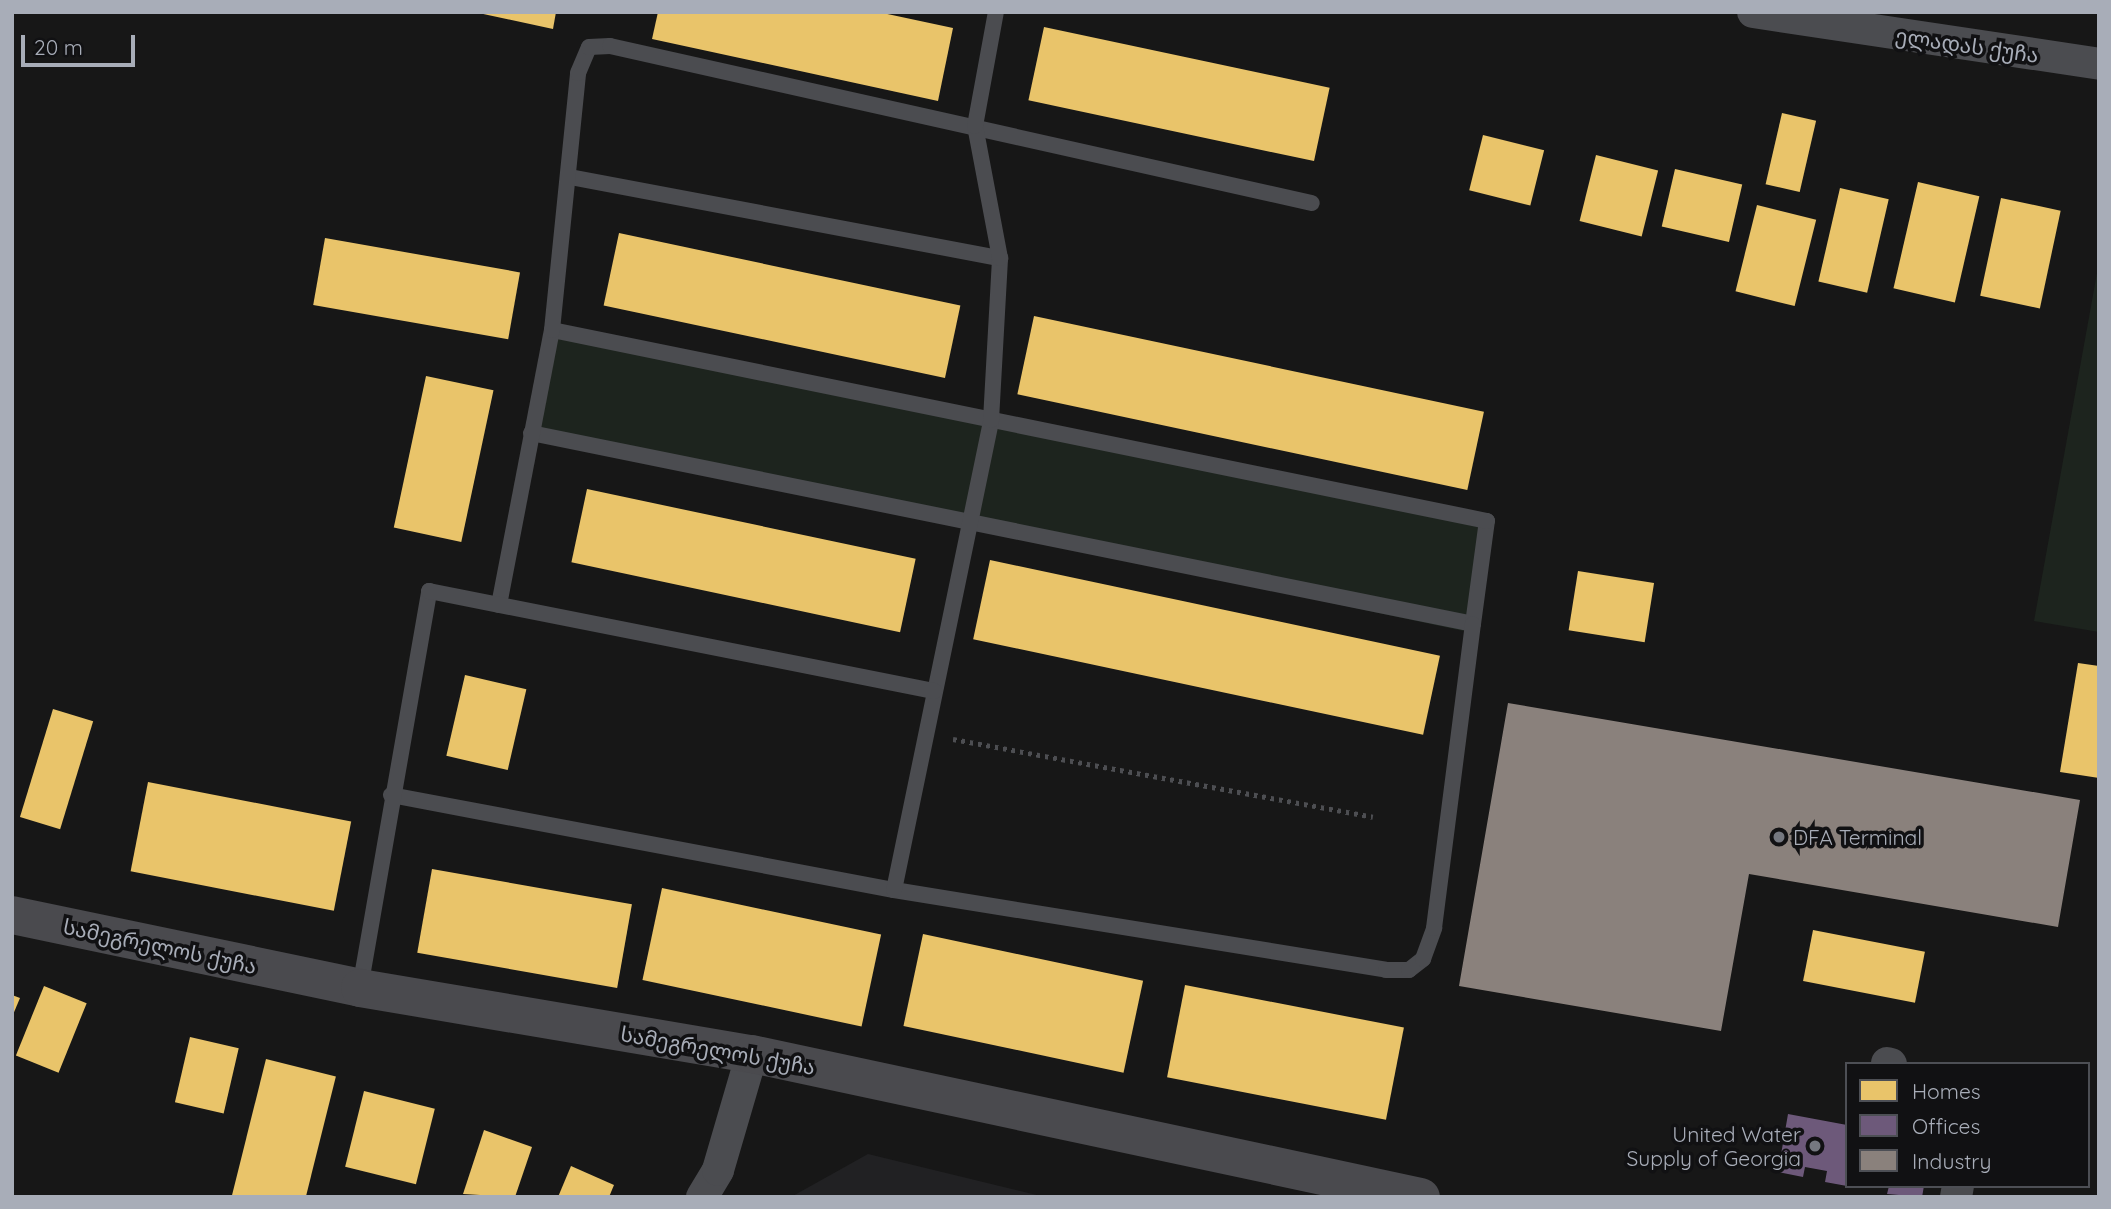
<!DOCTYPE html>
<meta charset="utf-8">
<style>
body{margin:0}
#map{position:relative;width:2111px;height:1209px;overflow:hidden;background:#171717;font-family:Quicksand,"Noto Sans Georgian",sans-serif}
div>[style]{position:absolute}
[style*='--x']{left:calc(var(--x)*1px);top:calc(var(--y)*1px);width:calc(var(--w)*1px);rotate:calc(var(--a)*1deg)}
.built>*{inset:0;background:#212123}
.green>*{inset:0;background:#1d241e;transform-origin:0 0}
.homes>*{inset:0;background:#e9c46a;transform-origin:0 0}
.offices>*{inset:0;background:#6d597a}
.industry>*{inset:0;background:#8a817c}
.path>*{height:4.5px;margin-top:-2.25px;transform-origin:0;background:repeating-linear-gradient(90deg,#4d4e52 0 3.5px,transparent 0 8.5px)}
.lane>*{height:16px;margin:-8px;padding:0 8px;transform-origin:8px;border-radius:8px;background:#4b4c50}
.street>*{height:32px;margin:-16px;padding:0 16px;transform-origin:16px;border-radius:16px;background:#4b4c50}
.secondary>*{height:38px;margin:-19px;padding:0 19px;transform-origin:19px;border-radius:19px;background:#4a4a4e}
.dots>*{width:19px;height:19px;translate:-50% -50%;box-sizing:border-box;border:4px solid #111113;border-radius:50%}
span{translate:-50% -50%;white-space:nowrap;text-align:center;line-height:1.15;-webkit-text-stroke:7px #111113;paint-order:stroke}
.street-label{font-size:21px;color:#a8adb8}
.poi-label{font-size:21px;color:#a8adb8}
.left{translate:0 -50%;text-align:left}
.right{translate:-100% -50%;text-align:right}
.frame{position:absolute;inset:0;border:14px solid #a8adb8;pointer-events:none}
.legend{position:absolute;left:1845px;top:1062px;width:245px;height:126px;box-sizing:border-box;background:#111113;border:2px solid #4d4f55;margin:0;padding:9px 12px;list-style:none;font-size:21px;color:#a8adb8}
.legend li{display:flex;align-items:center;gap:14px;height:35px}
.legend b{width:35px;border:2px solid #4d4f55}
.scale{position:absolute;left:21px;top:35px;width:114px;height:32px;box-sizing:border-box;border:4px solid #a8adb8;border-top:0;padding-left:9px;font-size:21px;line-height:24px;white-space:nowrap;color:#a8adb8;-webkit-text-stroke:5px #111113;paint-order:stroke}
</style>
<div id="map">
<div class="built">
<i style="clip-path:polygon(868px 1154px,1045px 1197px,791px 1197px)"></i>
</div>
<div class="green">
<i style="clip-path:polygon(2099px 262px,2099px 632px,2034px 621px)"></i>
<i style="left:552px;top:330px;width:954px;height:105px;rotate:12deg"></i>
</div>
<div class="homes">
<i style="clip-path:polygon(474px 12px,556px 12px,553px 29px)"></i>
<i style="clip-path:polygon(658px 12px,878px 12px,953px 28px,938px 101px,652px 39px)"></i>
<i style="left:1044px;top:27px;width:292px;height:75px;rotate:12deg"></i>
<i style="left:1782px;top:113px;width:35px;height:73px;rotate:13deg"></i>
<i style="left:1483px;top:135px;width:63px;height:57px;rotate:14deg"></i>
<i style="left:1596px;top:155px;width:64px;height:68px;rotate:14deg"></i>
<i style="left:1675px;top:169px;width:69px;height:59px;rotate:13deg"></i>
<i style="left:1918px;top:182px;width:63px;height:109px;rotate:13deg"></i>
<i style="left:1840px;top:188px;width:50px;height:96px;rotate:13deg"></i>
<i style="left:2001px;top:198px;width:61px;height:100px;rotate:12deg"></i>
<i style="left:1757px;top:205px;width:61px;height:89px;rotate:14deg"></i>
<i style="left:619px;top:233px;width:349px;height:74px;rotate:12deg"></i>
<i style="left:325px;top:238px;width:198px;height:68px;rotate:10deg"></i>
<i style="left:1034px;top:316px;width:460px;height:80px;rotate:12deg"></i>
<i style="left:426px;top:376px;width:69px;height:155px;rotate:12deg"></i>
<i style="left:587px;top:489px;width:336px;height:75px;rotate:12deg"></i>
<i style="left:990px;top:560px;width:460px;height:81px;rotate:12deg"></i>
<i style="left:1578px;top:571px;width:77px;height:60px;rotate:9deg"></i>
<i style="clip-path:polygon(2078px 663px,2099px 666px,2099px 778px,2060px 772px)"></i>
<i style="left:465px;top:675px;width:63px;height:83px;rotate:13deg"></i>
<i style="left:53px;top:709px;width:42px;height:113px;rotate:17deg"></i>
<i style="left:148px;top:782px;width:207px;height:91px;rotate:11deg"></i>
<i style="left:432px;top:869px;width:203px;height:85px;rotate:10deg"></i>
<i style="left:662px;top:888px;width:224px;height:94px;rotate:12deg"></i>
<i style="left:1813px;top:930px;width:114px;height:52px;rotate:11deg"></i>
<i style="left:923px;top:934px;width:225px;height:94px;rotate:12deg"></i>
<i style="left:1185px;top:985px;width:223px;height:94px;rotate:11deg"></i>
<i style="left:44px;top:986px;width:46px;height:75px;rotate:22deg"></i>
<i style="clip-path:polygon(12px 995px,20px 998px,12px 1017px)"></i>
<i style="left:190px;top:1037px;width:50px;height:67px;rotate:13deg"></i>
<i style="left:266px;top:1059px;width:72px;height:142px;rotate:14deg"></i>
<i style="left:364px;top:1091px;width:73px;height:78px;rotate:14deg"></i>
<i style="clip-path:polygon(484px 1130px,532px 1147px,515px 1197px,463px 1194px)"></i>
<i style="clip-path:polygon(571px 1166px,614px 1185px,609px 1197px,558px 1197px)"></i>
</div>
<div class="offices">
<i style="clip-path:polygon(1788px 1114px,1847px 1125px,1847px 1186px,1825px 1182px,1827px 1171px,1805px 1167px,1803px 1177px,1778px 1172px)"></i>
<i style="clip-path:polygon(1889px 1186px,1924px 1186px,1922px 1197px,1887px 1194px)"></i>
</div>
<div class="industry">
<i style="clip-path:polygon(1508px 703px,2080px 800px,2058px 927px,1749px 874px,1721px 1031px,1459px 986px)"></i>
</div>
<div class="path">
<i style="--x:953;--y:739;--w:427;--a:10.5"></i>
</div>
<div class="lane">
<i style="--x:570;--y:177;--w:438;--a:10.7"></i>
<i style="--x:531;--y:433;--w:961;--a:11.46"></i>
<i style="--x:1473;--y:624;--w:104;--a:-82.3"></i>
<i style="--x:1487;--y:521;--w:954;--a:-168.45"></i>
<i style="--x:499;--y:605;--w:280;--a:-79.1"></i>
<i style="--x:552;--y:330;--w:258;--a:-84.2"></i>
<i style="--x:578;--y:73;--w:28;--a:-67"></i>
<i style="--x:589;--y:47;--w:21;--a:-3"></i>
<i style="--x:610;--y:46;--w:719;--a:12.61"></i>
<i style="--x:391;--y:795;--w:512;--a:10.7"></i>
<i style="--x:894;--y:890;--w:498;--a:9.2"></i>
<i style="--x:1386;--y:970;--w:23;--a:0"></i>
<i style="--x:1409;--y:970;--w:18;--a:-38"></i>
<i style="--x:1423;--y:959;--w:33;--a:-70"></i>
<i style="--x:1434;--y:928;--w:306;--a:-82.7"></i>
<i style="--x:894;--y:890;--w:480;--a:-78.3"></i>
<i style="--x:991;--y:420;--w:162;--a:-86.8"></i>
<i style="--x:1000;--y:258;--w:134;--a:-100.7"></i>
<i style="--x:975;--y:126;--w:116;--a:-79.6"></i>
<i style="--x:360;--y:988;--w:403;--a:-80.1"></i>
<i style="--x:429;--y:591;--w:515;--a:11.2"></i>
</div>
<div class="street">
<i style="--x:1753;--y:12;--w:350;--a:8.5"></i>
<i style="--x:1887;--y:1063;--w:4;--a:14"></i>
<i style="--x:702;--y:1197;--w:31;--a:-59"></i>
<i style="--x:718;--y:1170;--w:121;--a:-73.7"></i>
<i style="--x:1956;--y:1197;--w:11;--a:-80"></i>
</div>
<div class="secondary">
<i style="--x:12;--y:915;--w:356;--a:11.8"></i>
<i style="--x:360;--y:988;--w:398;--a:9.6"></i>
<i style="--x:752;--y:1054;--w:684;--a:12.07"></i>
</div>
<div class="dots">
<i style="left:1779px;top:837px;background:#757880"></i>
<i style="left:1815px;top:1146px;background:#757880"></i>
</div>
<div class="street-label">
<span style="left:1967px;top:45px;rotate:8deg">ელადას ქუჩა</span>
<span style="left:160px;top:946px;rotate:12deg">სამეგრელოს ქუჩა</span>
<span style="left:718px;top:1050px;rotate:10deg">სამეგრელოს ქუჩა</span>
</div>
<div class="poi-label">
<span class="left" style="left:1793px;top:837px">DFA Terminal</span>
<span class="right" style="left:1801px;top:1146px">United Water<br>Supply of Georgia</span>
</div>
<div class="frame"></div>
<ul class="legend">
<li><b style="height:19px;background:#e9c46a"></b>Homes</li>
<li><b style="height:19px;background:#6d597a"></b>Offices</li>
<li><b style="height:19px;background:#8a817c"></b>Industry</li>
</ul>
<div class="scale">20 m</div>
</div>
